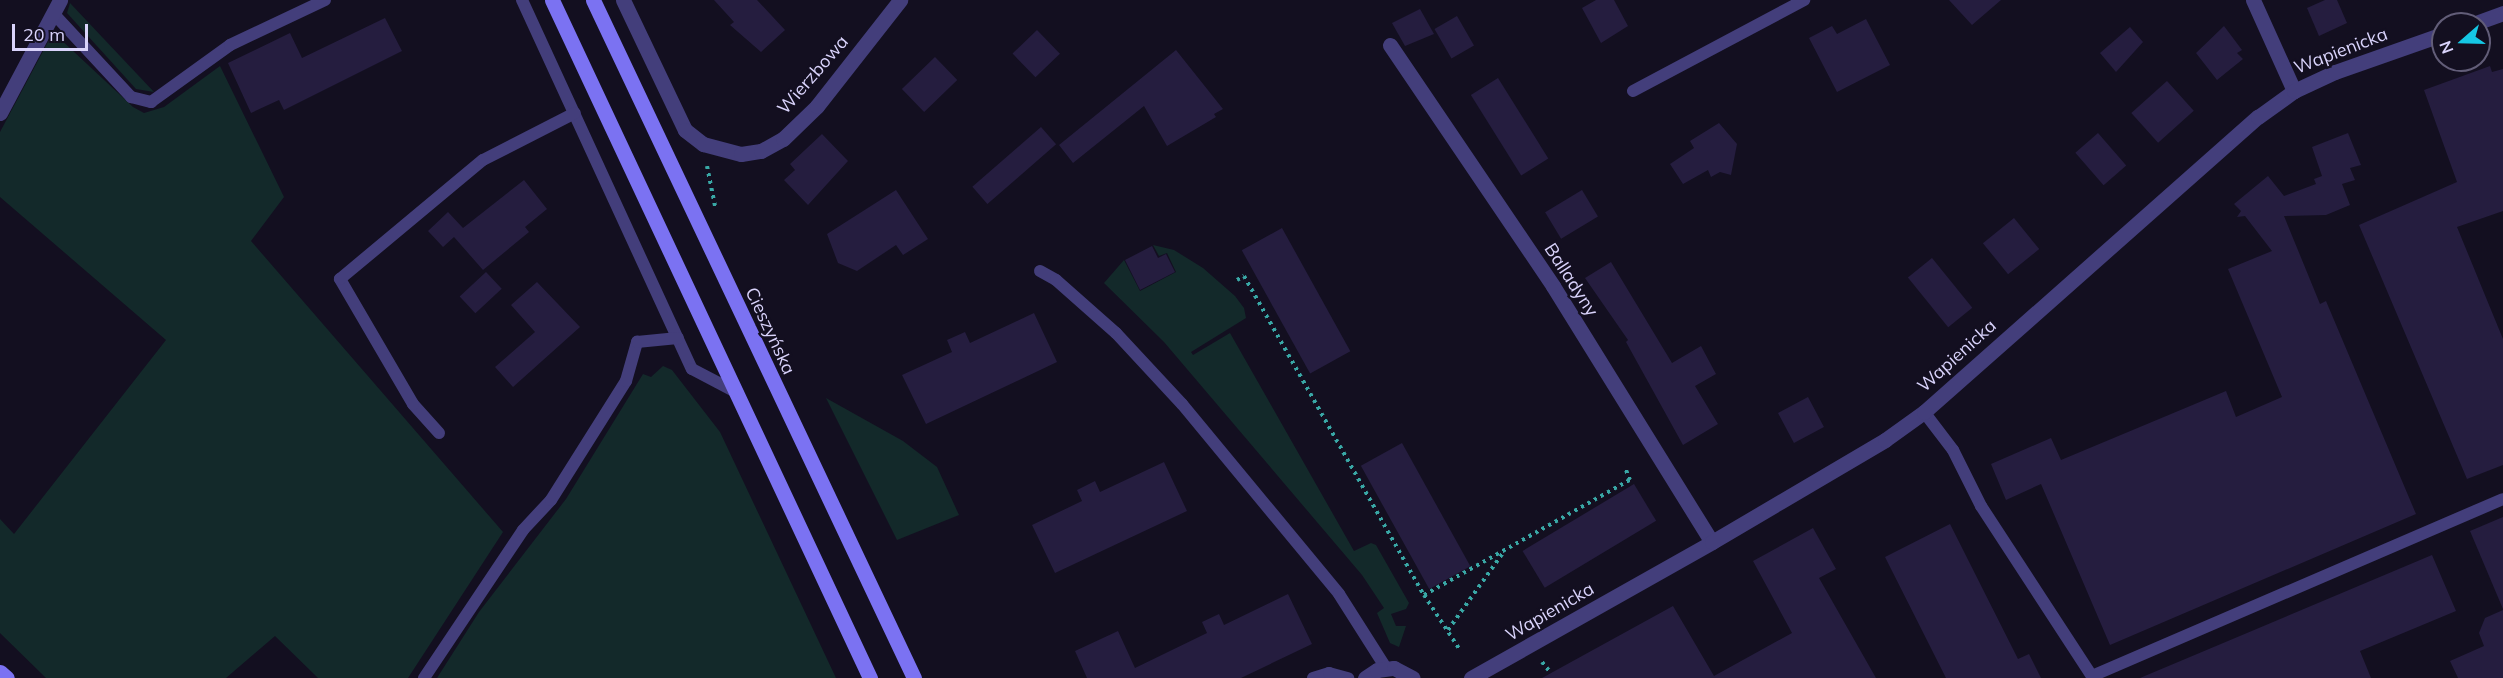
<!DOCTYPE html>
<meta charset="utf-8">
<style>
body{margin:0}
#map{position:relative;width:2503px;height:678px;overflow:hidden;background:#130f20;font-family:Mulish,sans-serif}
div>[style]{position:absolute}
[style*='--x']{left:calc(var(--x)*1px);top:calc(var(--y)*1px);width:calc(var(--w)*1px);rotate:calc(var(--a)*1deg)}
.green>*{inset:0;background:#13292a}
.building>*{inset:0;background:#251d3f;transform-origin:0 0}
.path>*{height:4px;margin-top:-2px;transform-origin:0;background:repeating-linear-gradient(90deg,#39a8a6 0 3px,transparent 0 7.5px)}
.lane>*{height:12px;margin:-6px;padding:0 6px;transform-origin:6px;border-radius:6px;background:#433e7b}
.street>*{height:15px;margin:-7.5px;padding:0 7.5px;transform-origin:7.5px;border-radius:7.5px;background:#433e7b}
.secondary>*{height:15px;margin:-7.5px;padding:0 7.5px;transform-origin:7.5px;border-radius:7.5px;background:#7b72f2}
span{translate:-50% -50%;white-space:nowrap;text-align:center;line-height:1.15;-webkit-text-stroke:4.5px #130f20;paint-order:stroke}
.street-label{font-size:18px;color:#d9d3fb}
.north{position:absolute;left:2431px;top:12px;width:60px;height:60px;box-sizing:border-box;background:#130f20;border:2px solid #625d78;border-radius:50%;rotate:250deg;font-size:16px;font-weight:700;line-height:24px;text-align:center;color:#d9d3fb}
.north::after{content:'';display:block;margin:auto;width:21px;height:27px;background:#15c7e4;clip-path:polygon(50% 0,100% 100%,50% 72%,0 100%)}
.scale{position:absolute;left:12px;top:24px;width:76px;height:27px;box-sizing:border-box;border:3px solid #d9d3fb;border-top:0;padding-left:8px;font-size:18px;line-height:21px;white-space:nowrap;color:#d9d3fb;-webkit-text-stroke:4px #130f20;paint-order:stroke}
</style>
<div id="map">
<div class="green">
<i style="clip-path:polygon(70px 3px,154px 92px,136px 89px,67px 13px)"></i>
<i style="clip-path:polygon(56px 35px,133px 107px,144px 113px,164px 107px,220px 66px,284px 197px,251px 241px,503px 532px,408px 678px,318px 678px,275px 636px,226px 678px,46px 678px,0 633px,0 519px,14px 534px,166px 340px,0 197px,0 132px,49px 40px)"></i>
<i style="clip-path:polygon(1153px 245px,1174px 250px,1203px 268px,1235px 296px,1244px 308px,1246px 318px,1191px 352px,1193px 355px,1230px 333px,1354px 551px,1371px 543px,1376px 545px,1409px 603px,1406px 609px,1391px 614px,1396px 626px,1406px 626px,1399px 647px,1390px 643px,1377px 613px,1384px 608px,1362px 575px,1164px 342px,1104px 283px,1124px 260px,1140px 291px,1176px 272px,1167px 253px,1159px 256px)"></i>
<i style="clip-path:polygon(663px 366px,672px 370px,720px 432px,836px 678px,437px 678px,479px 612px,566px 499px,643px 374px,651px 377px)"></i>
<i style="clip-path:polygon(826px 398px,903px 441px,937px 467px,959px 515px,897px 540px)"></i>
</div>
<div class="building">
<i style="clip-path:polygon(714px 0,757px 0,785px 30px,761px 52px,730px 25px,734px 22px)"></i>
<i style="clip-path:polygon(1596px 0,1614px 0,1628px 26px,1601px 43px,1582px 8px)"></i>
<i style="clip-path:polygon(1949px 0,2001px 0,1972px 25px)"></i>
<i style="clip-path:polygon(2325px 0,2337px 0,2347px 23px,2319px 36px,2307px 8px)"></i>
<i style="clip-path:polygon(1420px 9px,1434px 34px,1405px 46px,1392px 23px)"></i>
<i style="left:1457px;top:16px;width:34px;height:26px;rotate:60deg"></i>
<i style="clip-path:polygon(385px 18px,402px 51px,284px 110px,279px 100px,251px 113px,228px 63px,290px 33px,302px 58px)"></i>
<i style="clip-path:polygon(1866px 19px,1890px 65px,1837px 92px,1809px 38px,1832px 26px,1837px 34px)"></i>
<i style="clip-path:polygon(2224px 26px,2242px 50px,2237px 53px,2243px 59px,2217px 80px,2196px 53px)"></i>
<i style="clip-path:polygon(2130px 27px,2143px 42px,2116px 72px,2100px 53px)"></i>
<i style="left:1037px;top:30px;width:33px;height:34px;rotate:46deg"></i>
<i style="clip-path:polygon(1176px 50px,1223px 109px,1214px 114px,1216px 117px,1167px 146px,1144px 106px,1073px 163px,1059px 145px)"></i>
<i style="left:935px;top:57px;width:32px;height:46px;rotate:46deg"></i>
<i style="clip-path:polygon(2490px 66px,2492px 72px,2503px 69px,2503px 211px,2457px 227px,2503px 339px,2503px 465px,2467px 479px,2359px 225px,2457px 182px,2424px 90px)"></i>
<i style="left:1498px;top:78px;width:95px;height:32px;rotate:58deg"></i>
<i style="left:2167px;top:81px;width:40px;height:48px;rotate:48deg"></i>
<i style="clip-path:polygon(1719px 123px,1737px 144px,1731px 175px,1720px 172px,1711px 177px,1708px 170px,1683px 184px,1670px 164px,1694px 148px,1690px 141px)"></i>
<i style="left:1041px;top:127px;width:23px;height:91px;rotate:49deg"></i>
<i style="left:2098px;top:133px;width:43px;height:30px;rotate:49deg"></i>
<i style="clip-path:polygon(2348px 133px,2361px 165px,2350px 168px,2355px 180px,2342px 184px,2350px 205px,2326px 215px,2284px 216px,2320px 304px,2326px 301px,2416px 514px,2110px 645px,2041px 484px,2006px 500px,1991px 464px,2051px 438px,2061px 460px,2226px 391px,2236px 417px,2282px 397px,2228px 269px,2272px 251px,2245px 216px,2237px 217px,2241px 211px,2234px 204px,2268px 176px,2284px 196px,2316px 184px,2314px 179px,2322px 176px,2312px 147px)"></i>
<i style="clip-path:polygon(822px 134px,848px 161px,808px 205px,784px 180px,795px 170px,790px 164px)"></i>
<i style="clip-path:polygon(524px 180px,547px 209px,525px 227px,529px 232px,483px 270px,454px 237px,443px 247px,428px 231px,448px 212px,463px 228px)"></i>
<i style="clip-path:polygon(896px 190px,928px 239px,903px 255px,896px 245px,857px 271px,838px 263px,827px 234px)"></i>
<i style="left:1582px;top:190px;width:31px;height:43px;rotate:59deg"></i>
<i style="left:2014px;top:218px;width:40px;height:40px;rotate:51deg"></i>
<i style="left:1282px;top:228px;width:141px;height:46px;rotate:61deg"></i>
<i style="clip-path:polygon(1152px 246px,1158px 258px,1166px 254px,1175px 272px,1140px 290px,1125px 260px)"></i>
<i style="left:1932px;top:258px;width:64px;height:31px;rotate:51deg"></i>
<i style="clip-path:polygon(1611px 262px,1672px 363px,1701px 346px,1716px 374px,1695px 386px,1718px 424px,1683px 445px,1626px 342px,1628px 340px,1585px 278px)"></i>
<i style="left:486px;top:272px;width:23px;height:36px;rotate:47deg"></i>
<i style="clip-path:polygon(537px 282px,580px 327px,513px 387px,495px 367px,535px 332px,511px 305px)"></i>
<i style="clip-path:polygon(1034px 313px,1057px 362px,926px 424px,902px 375px,952px 352px,947px 340px,965px 332px,970px 343px)"></i>
<i style="left:1808px;top:397px;width:34px;height:34px;rotate:62deg"></i>
<i style="left:1402px;top:443px;width:141px;height:47px;rotate:61deg"></i>
<i style="clip-path:polygon(1164px 462px,1187px 511px,1055px 573px,1032px 525px,1082px 501px,1077px 490px,1095px 481px,1100px 492px)"></i>
<i style="left:1634px;top:484px;width:43px;height:130px;rotate:59deg"></i>
<i style="clip-path:polygon(2503px 517px,2503px 609px,2470px 531px)"></i>
<i style="clip-path:polygon(1950px 524px,2018px 659px,2029px 654px,2041px 678px,1946px 678px,1885px 557px)"></i>
<i style="clip-path:polygon(1813px 528px,1836px 569px,1819px 578px,1876px 678px,1542px 678px,1673px 606px,1714px 676px,1792px 633px,1753px 561px)"></i>
<i style="clip-path:polygon(2432px 555px,2456px 611px,2360px 651px,2371px 678px,2140px 678px)"></i>
<i style="clip-path:polygon(1288px 594px,1312px 644px,1241px 678px,1087px 678px,1075px 651px,1118px 631px,1135px 668px,1207px 633px,1202px 622px,1219px 614px,1224px 625px)"></i>
<i style="clip-path:polygon(2503px 610px,2503px 678px,2458px 678px,2450px 661px,2484px 646px,2479px 633px,2485px 618px)"></i>
</div>
<div class="path">
<i style="--x:707;--y:166;--w:41;--a:78.7"></i>
<i style="--x:1237;--y:280;--w:8;--a:-30"></i>
<i style="--x:1244;--y:276;--w:366;--a:60.6"></i>
<i style="--x:1424;--y:595;--w:66;--a:56.8"></i>
<i style="--x:1424;--y:595;--w:236;--a:-29.2"></i>
<i style="--x:1630;--y:480;--w:11;--a:-112"></i>
<i style="--x:1448;--y:630;--w:95;--a:-54.5"></i>
<i style="--x:1542;--y:662;--w:14;--a:51"></i>
</div>
<div class="lane">
<i style="--x:522;--y:0;--w:406;--a:65.3"></i>
<i style="--x:692;--y:369;--w:52;--a:27.6"></i>
<i style="--x:53;--y:13;--w:115;--a:47.1"></i>
<i style="--x:131;--y:97;--w:21;--a:14"></i>
<i style="--x:151;--y:102;--w:97;--a:-35.8"></i>
<i style="--x:230;--y:45;--w:105;--a:-25.3"></i>
<i style="--x:1633;--y:91;--w:194;--a:-28"></i>
<i style="--x:1040;--y:271;--w:18;--a:29"></i>
<i style="--x:1056;--y:280;--w:80;--a:41.5"></i>
<i style="--x:1116;--y:333;--w:97;--a:47.1"></i>
<i style="--x:1182;--y:404;--w:246;--a:50.4"></i>
<i style="--x:1339;--y:594;--w:88;--a:57.6"></i>
<i style="--x:1924;--y:412;--w:48;--a:52.7"></i>
<i style="--x:1953;--y:450;--w:63;--a:63.4"></i>
<i style="--x:1981;--y:506;--w:203;--a:56.9"></i>
<i style="--x:2092;--y:676;--w:447;--a:-23.3"></i>
<i style="--x:439;--y:433;--w:39;--a:-132"></i>
<i style="--x:413;--y:404;--w:145;--a:-120.3"></i>
<i style="--x:340;--y:279;--w:186;--a:-39.8"></i>
<i style="--x:483;--y:160;--w:103;--a:-27.1"></i>
<i style="--x:424;--y:678;--w:178;--a:-56.2"></i>
<i style="--x:523;--y:530;--w:41;--a:-47"></i>
<i style="--x:551;--y:500;--w:141;--a:-57.8"></i>
<i style="--x:626;--y:381;--w:41;--a:-74.2"></i>
<i style="--x:637;--y:342;--w:41;--a:-5.6"></i>
<i style="--x:1313;--y:678;--w:17;--a:-17"></i>
<i style="--x:1329;--y:673;--w:20;--a:15"></i>
</div>
<div class="street">
<i style="--x:623;--y:0;--w:144;--a:64.5"></i>
<i style="--x:685;--y:130;--w:23;--a:38"></i>
<i style="--x:703;--y:144;--w:39;--a:15"></i>
<i style="--x:741;--y:154;--w:20;--a:-9"></i>
<i style="--x:761;--y:151;--w:25;--a:-29"></i>
<i style="--x:783;--y:139;--w:47;--a:-44.1"></i>
<i style="--x:817;--y:106;--w:135;--a:-51.9"></i>
<i style="--x:2253;--y:0;--w:100;--a:65.7"></i>
<i style="--x:2473;--y:24;--w:32;--a:-20"></i>
<i style="--x:1390;--y:45;--w:291;--a:55.9"></i>
<i style="--x:1553;--y:286;--w:301;--a:58.2"></i>
<i style="--x:0;--y:113;--w:128;--a:-62"></i>
<i style="--x:1365;--y:678;--w:14;--a:-34"></i>
<i style="--x:1377;--y:670;--w:17;--a:-7"></i>
<i style="--x:1394;--y:668;--w:21;--a:28"></i>
<i style="--x:1471;--y:678;--w:277;--a:-29.4"></i>
<i style="--x:1712;--y:542;--w:201;--a:-30.5"></i>
<i style="--x:1885;--y:440;--w:48;--a:-35.7"></i>
<i style="--x:1924;--y:412;--w:446;--a:-41.5"></i>
<i style="--x:2258;--y:117;--w:44;--a:-35.8"></i>
<i style="--x:2294;--y:91;--w:45;--a:-24.9"></i>
<i style="--x:2335;--y:72;--w:114;--a:-19.4"></i>
</div>
<div class="secondary">
<i style="--x:552;--y:0;--w:749;--a:64.87"></i>
<i style="--x:593;--y:0;--w:750;--a:64.66"></i>
<i style="--x:0;--y:672;--w:9;--a:41"></i>
</div>
<div class="street-label">
<span style="left:2341px;top:51px;rotate:-21deg">Wapienicka</span>
<span style="left:813px;top:75px;rotate:-49deg">Wierzbowa</span>
<span style="left:1571px;top:280px;rotate:57deg">Balladyny</span>
<span style="left:770px;top:331px;rotate:65deg">Cieszyńska</span>
<span style="left:1957px;top:356px;rotate:-42deg">Wapienicka</span>
<span style="left:1550px;top:612px;rotate:-30deg">Wapienicka</span>
</div>
<div class="north">N</div>
<div class="scale">20 m</div>
</div>
